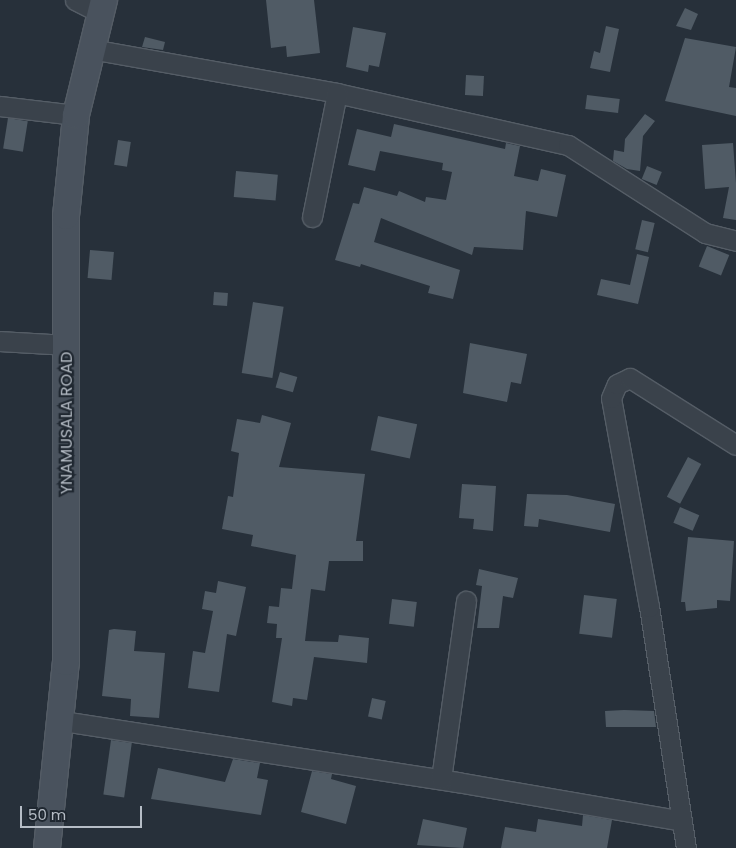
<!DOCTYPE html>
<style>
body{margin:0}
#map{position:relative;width:736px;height:848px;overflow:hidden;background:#27303a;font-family:Poppins,sans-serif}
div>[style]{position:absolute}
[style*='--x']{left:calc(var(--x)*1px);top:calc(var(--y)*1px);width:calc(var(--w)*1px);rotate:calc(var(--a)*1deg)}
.building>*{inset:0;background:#505b65;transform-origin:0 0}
.roads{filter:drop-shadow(1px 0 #555d66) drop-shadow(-1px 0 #555d66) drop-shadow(0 1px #555d66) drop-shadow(0 -1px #555d66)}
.minor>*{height:19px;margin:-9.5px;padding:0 9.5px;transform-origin:9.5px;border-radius:9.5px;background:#3a424b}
.secondary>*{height:26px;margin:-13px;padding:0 13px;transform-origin:13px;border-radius:13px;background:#49525d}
span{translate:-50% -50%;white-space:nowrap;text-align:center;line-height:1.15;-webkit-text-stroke:4.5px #1f2730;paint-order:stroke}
.street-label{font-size:16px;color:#b6bdc6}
.scale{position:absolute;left:20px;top:806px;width:122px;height:22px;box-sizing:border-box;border:2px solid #b6bdc6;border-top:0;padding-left:6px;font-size:15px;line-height:18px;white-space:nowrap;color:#b6bdc6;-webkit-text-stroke:4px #1f2730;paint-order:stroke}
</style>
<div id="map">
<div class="building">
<i style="clip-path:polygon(266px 0,314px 0,320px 53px,287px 57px,286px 46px,271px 48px)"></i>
<i style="clip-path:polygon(685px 8px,698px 14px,691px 30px,676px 26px)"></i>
<i style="clip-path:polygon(606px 26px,619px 29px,610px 72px,590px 68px,594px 51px,600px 53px)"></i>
<i style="clip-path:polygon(353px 27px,386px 33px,379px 67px,369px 65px,368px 72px,346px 67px)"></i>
<i style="clip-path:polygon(145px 37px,165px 42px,163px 50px,142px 47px)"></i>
<i style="clip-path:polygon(685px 38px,736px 47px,729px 87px,736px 88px,736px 116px,665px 101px)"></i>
<i style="left:466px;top:75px;width:18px;height:20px;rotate:3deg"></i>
<i style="left:587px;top:95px;width:33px;height:14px;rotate:7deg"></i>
<i style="clip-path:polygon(645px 114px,655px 121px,643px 136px,640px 171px,627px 169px,613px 161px,614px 150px,624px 152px,625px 139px)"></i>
<i style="left:8px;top:118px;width:20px;height:31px;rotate:9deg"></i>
<i style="clip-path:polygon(394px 124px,505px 149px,506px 143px,520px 146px,514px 176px,538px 181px,541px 169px,566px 175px,557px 217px,526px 211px,523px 250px,474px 247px,472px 255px,381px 218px,374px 242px,460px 270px,453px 299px,428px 293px,430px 286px,361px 264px,360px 267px,335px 260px,353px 203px,359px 204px,364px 187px,397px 196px,399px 191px,425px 202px,426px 197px,446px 200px,452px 172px,442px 170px,443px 163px,380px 151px,375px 171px,348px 165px,357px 129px,391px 137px)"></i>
<i style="left:118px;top:140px;width:13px;height:25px;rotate:9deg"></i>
<i style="clip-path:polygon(733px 143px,736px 183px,736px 220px,723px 218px,729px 187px,705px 189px,702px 145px)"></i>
<i style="left:647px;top:166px;width:16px;height:14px;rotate:22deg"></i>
<i style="left:236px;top:171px;width:42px;height:26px;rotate:5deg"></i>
<i style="left:642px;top:220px;width:13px;height:30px;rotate:13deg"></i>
<i style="left:707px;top:246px;width:24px;height:22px;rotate:22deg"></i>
<i style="left:90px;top:250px;width:24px;height:28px;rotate:5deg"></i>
<i style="clip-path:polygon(637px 254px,649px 257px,638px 304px,597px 295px,601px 279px,630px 285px)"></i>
<i style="left:214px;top:292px;width:14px;height:13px;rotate:4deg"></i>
<i style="left:253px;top:302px;width:31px;height:72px;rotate:9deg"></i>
<i style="clip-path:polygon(470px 343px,527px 354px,521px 384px,511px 382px,507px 402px,463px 393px)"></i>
<i style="left:280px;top:372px;width:18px;height:16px;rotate:16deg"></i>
<i style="clip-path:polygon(262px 415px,291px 423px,279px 467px,365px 474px,356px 541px,363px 541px,363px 561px,329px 561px,325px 591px,311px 589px,305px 641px,338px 642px,339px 635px,369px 638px,367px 663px,314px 657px,307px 700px,293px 698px,292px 706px,272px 702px,282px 638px,276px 638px,277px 624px,267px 623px,269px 606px,279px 607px,281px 588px,292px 589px,296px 555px,251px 546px,253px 535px,222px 529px,228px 496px,233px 497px,239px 453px,231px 451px,237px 419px,260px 423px)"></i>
<i style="left:378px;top:416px;width:40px;height:35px;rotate:12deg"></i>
<i style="left:688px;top:457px;width:15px;height:45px;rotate:28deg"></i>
<i style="clip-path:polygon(462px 484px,496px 486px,493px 531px,473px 529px,474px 519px,459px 518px)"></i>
<i style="clip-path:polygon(527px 494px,567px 495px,615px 504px,610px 532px,539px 519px,538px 527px,524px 526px)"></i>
<i style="left:680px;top:507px;width:21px;height:17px;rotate:23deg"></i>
<i style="clip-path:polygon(688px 537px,734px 541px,730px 601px,717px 600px,717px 608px,686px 611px,685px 602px,681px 602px)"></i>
<i style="clip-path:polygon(479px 569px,518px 578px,513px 598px,503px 596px,499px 628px,477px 628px,482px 586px,476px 585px)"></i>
<i style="clip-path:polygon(218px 581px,246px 587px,236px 636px,227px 634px,219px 692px,188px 688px,193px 651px,205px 653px,213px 611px,202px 609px,205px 591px,216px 593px)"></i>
<i style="left:584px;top:595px;width:33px;height:39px;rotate:7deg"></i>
<i style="left:392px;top:599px;width:25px;height:25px;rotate:7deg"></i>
<i style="clip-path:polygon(114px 629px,136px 631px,134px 651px,165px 653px,159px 718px,130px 716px,131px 699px,102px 696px,109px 630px)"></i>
<i style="left:372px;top:698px;width:14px;height:19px;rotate:12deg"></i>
<i style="clip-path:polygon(624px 710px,654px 711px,656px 727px,606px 727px,605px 711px)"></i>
<i style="left:111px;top:740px;width:21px;height:55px;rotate:8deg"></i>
<i style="clip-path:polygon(233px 759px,260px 763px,257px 778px,268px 780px,261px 815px,151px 799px,158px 768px,225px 782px)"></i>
<i style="clip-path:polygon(312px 771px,332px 774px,331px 779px,356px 786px,346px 824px,301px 812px)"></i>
<i style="clip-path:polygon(583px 815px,612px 820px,607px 848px,501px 848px,505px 827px,536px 832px,538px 819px,582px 826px)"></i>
<i style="clip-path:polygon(423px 819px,467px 828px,463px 848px,417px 845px)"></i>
</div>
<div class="roads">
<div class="minor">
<i style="--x:75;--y:0;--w:28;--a:27"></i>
<i style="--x:91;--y:49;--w:250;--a:10.1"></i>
<i style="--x:337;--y:93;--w:237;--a:12.7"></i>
<i style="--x:568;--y:145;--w:163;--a:32.7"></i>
<i style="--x:705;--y:233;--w:32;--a:14"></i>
<i style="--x:0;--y:106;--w:77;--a:6.8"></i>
<i style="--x:312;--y:217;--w:126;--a:-78.6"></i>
<i style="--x:0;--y:341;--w:67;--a:3.4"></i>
<i style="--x:63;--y:721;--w:399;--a:8.8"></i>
<i style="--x:457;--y:782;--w:228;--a:9.8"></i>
<i style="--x:441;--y:779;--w:180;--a:-82"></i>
<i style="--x:686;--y:848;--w:244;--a:-98.7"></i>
<i style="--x:649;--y:607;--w:212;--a:-100.3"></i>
<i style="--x:611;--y:398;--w:15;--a:-67"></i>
<i style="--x:617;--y:384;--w:14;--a:-25"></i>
<i style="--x:630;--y:378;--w:125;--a:32.3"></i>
</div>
<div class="secondary">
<i style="--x:47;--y:848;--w:187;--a:-84.2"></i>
<i style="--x:66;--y:662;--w:446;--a:-90"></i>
<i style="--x:66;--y:216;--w:101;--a:-84.3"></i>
<i style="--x:76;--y:115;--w:118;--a:-76.3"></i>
</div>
</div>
<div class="street-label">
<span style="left:67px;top:423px;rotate:-90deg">YNAMUSALA ROAD</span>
</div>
<div class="scale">50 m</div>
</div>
